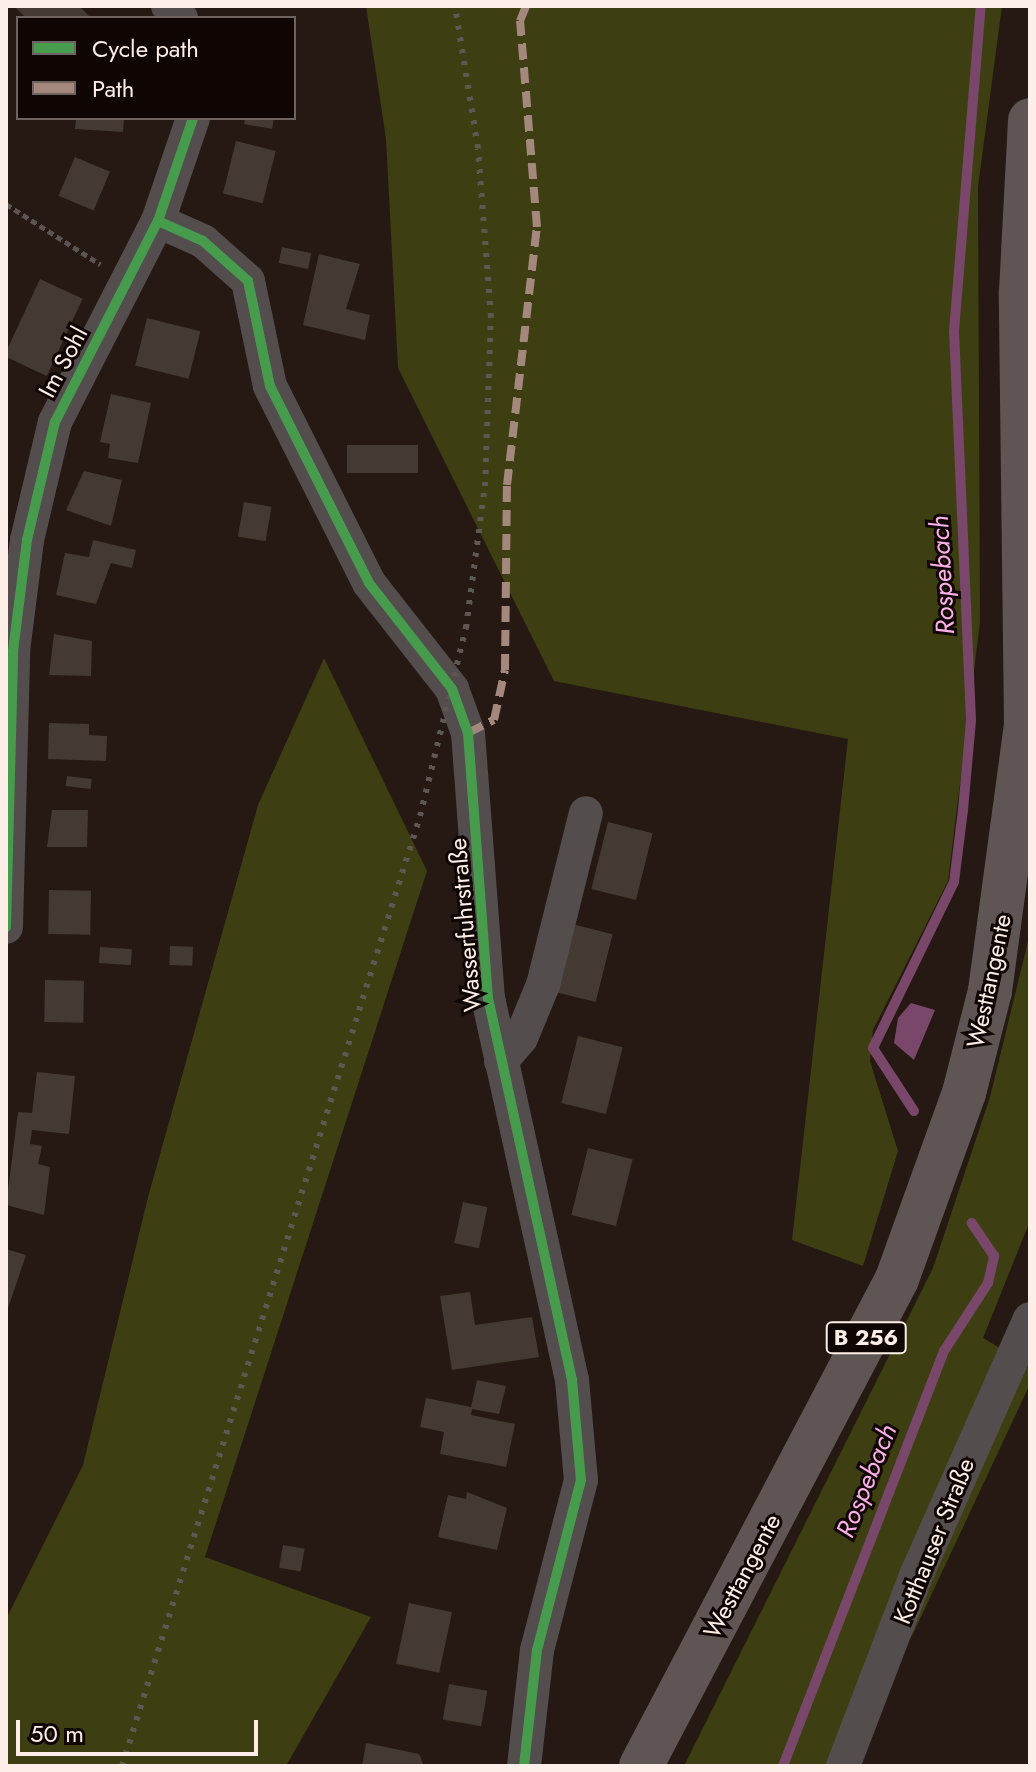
<!DOCTYPE html>
<meta charset="utf-8">
<style>
body{margin:0}
#map{position:relative;width:1036px;height:1772px;overflow:hidden;background:#261812;font-family:Jost,sans-serif}
div>[style]{position:absolute}
[style*='--x']{left:calc(var(--x)*1px);top:calc(var(--y)*1px);width:calc(var(--w)*1px);rotate:calc(var(--a)*1deg)}
.green>*{inset:0;background:#3d3e11}
.water>*{inset:0;background:#78476a}
.stream>*{height:10px;margin:-5px;padding:0 5px;transform-origin:5px;border-radius:5px;background:#78476a}
.building>*{inset:0;background:#443a32;transform-origin:0 0}
.path>*{height:5px;margin-top:-2.5px;transform-origin:0;background:repeating-linear-gradient(90deg,#5c5452 0 6px,transparent 0 10px)}
.minor>*{height:34px;margin:-17px;padding:0 17px;transform-origin:17px;border-radius:17px;background:#544d4d}
.major>*{height:44px;margin:-22px;padding:0 22px;transform-origin:22px;border-radius:22px;background:#5f5554}
.rail>*{height:6px;margin-top:-3px;transform-origin:0;background:repeating-linear-gradient(90deg,#5f5753 0 4px,transparent 0 12px)}
.quiet>*{height:8px;margin-top:-4px;transform-origin:0;background:repeating-linear-gradient(90deg,#a5887d 0 16px,transparent 0 24px)}
.cycleway>*{height:10px;margin:-5px;padding:0 5px;transform-origin:5px;border-radius:5px;background:#469c4c}
span{translate:-50% -50%;white-space:nowrap;text-align:center;line-height:1.15;-webkit-text-stroke:6px #0f0502;paint-order:stroke}
.shield-label span{padding:2px 6px;background:#0f0502;border:2px solid;border-radius:6px;-webkit-text-stroke-width:0}
.shield-label{font-size:22px;color:#fdefe8;font-weight:700}
.street-label{font-size:24px;color:#fdefe8}
.water-label{font-size:26px;color:#ffafeb;font-style:italic}
.frame{position:absolute;inset:0;border:8px solid #fdefe8;pointer-events:none}
.legend{position:absolute;left:16px;top:16px;width:280px;height:104px;box-sizing:border-box;background:#0f0502;border:2px solid #6e635e;margin:0;padding:10px 14px;list-style:none;font-size:24px;color:#fdefe8}
.legend li{display:flex;align-items:center;gap:16px;height:40px}
.legend b{width:40px;border:2px solid #6e635e}
.scale{position:absolute;left:16px;top:1720px;width:242px;height:36px;box-sizing:border-box;border:4px solid #fdefe8;border-top:0;padding-left:10px;font-size:24px;line-height:28px;white-space:nowrap;color:#fdefe8;-webkit-text-stroke:6px #0f0502;paint-order:stroke}
</style>
<div id="map">
<div class="green">
<i style="clip-path:polygon(366px 6px,1002px 6px,978px 187px,980px 622px,948px 881px,873px 1030px,870px 1061px,898px 1151px,863px 1266px,792px 1240px,848px 739px,554px 681px,398px 368px,386px 139px)"></i>
<i style="clip-path:polygon(324px 658px,427px 871px,205px 1557px,371px 1617px,286px 1766px,6px 1766px,6px 1619px,83px 1465px,148px 1197px,258px 805px)"></i>
<i style="clip-path:polygon(1030px 933px,1030px 1221px,983px 1338px,1030px 1366px,1030px 1384px,913px 1634px,827px 1766px,684px 1766px,933px 1268px,990px 1097px)"></i>
</div>
<div class="water">
<i style="clip-path:polygon(911px 1003px,935px 1010px,914px 1060px,894px 1043px,898px 1018px)"></i>
</div>
<div class="stream">
<i style="--x:914;--y:1111;--w:75;--a:-123.1"></i>
<i style="--x:873;--y:1048;--w:185;--a:-64"></i>
<i style="--x:954;--y:882;--w:73;--a:-82.9"></i>
<i style="--x:963;--y:810;--w:90;--a:-84.9"></i>
<i style="--x:971;--y:720;--w:389;--a:-92.5"></i>
<i style="--x:954;--y:331;--w:326;--a:-85.3"></i>
<i style="--x:783;--y:1766;--w:445;--a:-68.8"></i>
<i style="--x:944;--y:1351;--w:81;--a:-57.1"></i>
<i style="--x:988;--y:1283;--w:28;--a:-77"></i>
<i style="--x:994;--y:1256;--w:40;--a:-124"></i>
</div>
<div class="building">
<i style="clip-path:polygon(14px 6px,79px 6px,90px 17px,26px 18px)"></i>
<i style="clip-path:polygon(76px 118px,124px 118px,123px 132px,75px 129px)"></i>
<i style="clip-path:polygon(245px 118px,274px 118px,272px 129px,244px 124px)"></i>
<i style="left:236px;top:141px;width:41px;height:54px;rotate:14deg"></i>
<i style="left:75px;top:157px;width:38px;height:42px;rotate:23deg"></i>
<i style="left:282px;top:247px;width:30px;height:16px;rotate:12deg"></i>
<i style="clip-path:polygon(319px 254px,360px 264px,346px 309px,370px 315px,365px 340px,303px 325px)"></i>
<i style="left:40px;top:279px;width:47px;height:85px;rotate:25deg"></i>
<i style="left:147px;top:318px;width:55px;height:49px;rotate:14deg"></i>
<i style="clip-path:polygon(111px 394px,151px 403px,138px 463px,108px 458px,110px 444px,100px 442px)"></i>
<i style="left:347px;top:445px;width:71px;height:28px"></i>
<i style="clip-path:polygon(84px 471px,122px 480px,111px 526px,66px 510px)"></i>
<i style="left:244px;top:502px;width:28px;height:35px;rotate:10deg"></i>
<i style="clip-path:polygon(93px 540px,136px 550px,132px 568px,111px 563px,96px 604px,56px 595px,65px 553px,89px 557px)"></i>
<i style="clip-path:polygon(54px 634px,92px 641px,91px 676px,49px 675px)"></i>
<i style="clip-path:polygon(49px 723px,89px 724px,89px 735px,107px 736px,106px 761px,48px 759px)"></i>
<i style="left:67px;top:776px;width:25px;height:10px;rotate:7deg"></i>
<i style="clip-path:polygon(52px 810px,88px 810px,87px 847px,47px 847px)"></i>
<i style="left:608px;top:822px;width:46px;height:69px;rotate:14deg"></i>
<i style="left:49px;top:890px;width:42px;height:44px;rotate:1deg"></i>
<i style="left:568px;top:923px;width:46px;height:70px;rotate:14deg"></i>
<i style="left:170px;top:946px;width:23px;height:19px;rotate:2deg"></i>
<i style="left:100px;top:947px;width:32px;height:16px;rotate:4deg"></i>
<i style="left:45px;top:980px;width:39px;height:42px;rotate:1deg"></i>
<i style="left:578px;top:1036px;width:46px;height:69px;rotate:14deg"></i>
<i style="clip-path:polygon(37px 1072px,75px 1076px,69px 1134px,32px 1130px,30px 1144px,42px 1146px,38px 1164px,50px 1167px,44px 1215px,6px 1205px,18px 1112px,32px 1113px)"></i>
<i style="left:588px;top:1148px;width:46px;height:69px;rotate:14deg"></i>
<i style="left:463px;top:1202px;width:25px;height:42px;rotate:12deg"></i>
<i style="clip-path:polygon(6px 1249px,26px 1255px,6px 1314px)"></i>
<i style="clip-path:polygon(470px 1292px,475px 1325px,532px 1317px,539px 1357px,452px 1370px,440px 1296px)"></i>
<i style="clip-path:polygon(477px 1380px,506px 1386px,499px 1414px,472px 1409px,471px 1415px,515px 1424px,506px 1467px,440px 1454px,444px 1432px,420px 1427px,426px 1398px,471px 1407px)"></i>
<i style="clip-path:polygon(467px 1492px,507px 1508px,497px 1550px,438px 1537px,448px 1495px,466px 1499px)"></i>
<i style="left:283px;top:1545px;width:22px;height:23px;rotate:10deg"></i>
<i style="left:409px;top:1603px;width:44px;height:62px;rotate:12deg"></i>
<i style="left:449px;top:1684px;width:39px;height:36px;rotate:10deg"></i>
<i style="clip-path:polygon(366px 1743px,419px 1754px,424px 1766px,362px 1766px)"></i>
</div>
<div class="path">
<i style="--x:6;--y:204;--w:112;--a:32.6"></i>
</div>
<div class="minor">
<i style="--x:168;--y:6;--w:18;--a:43"></i>
<i style="--x:158;--y:221;--w:49;--a:24"></i>
<i style="--x:203;--y:241;--w:60;--a:41.6"></i>
<i style="--x:248;--y:281;--w:107;--a:78.2"></i>
<i style="--x:270;--y:386;--w:220;--a:63.3"></i>
<i style="--x:369;--y:583;--w:135;--a:51.9"></i>
<i style="--x:452;--y:689;--w:47;--a:70"></i>
<i style="--x:468;--y:733;--w:266;--a:85.7"></i>
<i style="--x:488;--y:998;--w:391;--a:77.6"></i>
<i style="--x:572;--y:1380;--w:100;--a:84.9"></i>
<i style="--x:581;--y:1480;--w:176;--a:104.5"></i>
<i style="--x:537;--y:1650;--w:117;--a:96.4"></i>
<i style="--x:6;--y:927;--w:276;--a:-88.5"></i>
<i style="--x:13;--y:651;--w:112;--a:-82.8"></i>
<i style="--x:27;--y:540;--w:121;--a:-76.7"></i>
<i style="--x:55;--y:422;--w:226;--a:-62.9"></i>
<i style="--x:158;--y:221;--w:109;--a:-71.2"></i>
<i style="--x:501;--y:1061;--w:30;--a:-49"></i>
<i style="--x:521;--y:1038;--w:57;--a:-67.5"></i>
<i style="--x:543;--y:985;--w:177;--a:-76"></i>
<i style="--x:843;--y:1766;--w:201;--a:-69"></i>
<i style="--x:915;--y:1578;--w:283;--a:-66.1"></i>
</div>
<div class="major">
<i style="--x:641;--y:1766;--w:550;--a:-62.27"></i>
<i style="--x:897;--y:1279;--w:198;--a:-70.2"></i>
<i style="--x:964;--y:1093;--w:105;--a:-75.7"></i>
<i style="--x:990;--y:991;--w:269;--a:-82.3"></i>
<i style="--x:1026;--y:724;--w:432;--a:-90.7"></i>
<i style="--x:1021;--y:292;--w:172;--a:-87"></i>
</div>
<div class="rail">
<i style="--x:122;--y:1766;--w:996;--a:-72.58"></i>
<i style="--x:420;--y:816;--w:194;--a:-76.3"></i>
<i style="--x:466;--y:628;--w:143;--a:-82.4"></i>
<i style="--x:485;--y:486;--w:169;--a:-88"></i>
<i style="--x:491;--y:317;--w:169;--a:-94.4"></i>
<i style="--x:478;--y:148;--w:144;--a:-99.2"></i>
</div>
<div class="quiet">
<i style="--x:468;--y:733;--w:29;--a:-27"></i>
<i style="--x:494;--y:720;--w:51;--a:-77.6"></i>
<i style="--x:505;--y:670;--w:185;--a:-89.4"></i>
<i style="--x:507;--y:485;--w:260;--a:-83.4"></i>
<i style="--x:537;--y:227;--w:207;--a:-94.7"></i>
<i style="--x:520;--y:21;--w:16;--a:-68"></i>
</div>
<div class="cycleway">
<i style="--x:158;--y:221;--w:49;--a:24"></i>
<i style="--x:203;--y:241;--w:60;--a:41.6"></i>
<i style="--x:248;--y:281;--w:107;--a:78.2"></i>
<i style="--x:270;--y:386;--w:220;--a:63.3"></i>
<i style="--x:369;--y:583;--w:135;--a:51.9"></i>
<i style="--x:452;--y:689;--w:47;--a:70"></i>
<i style="--x:468;--y:733;--w:266;--a:85.7"></i>
<i style="--x:488;--y:998;--w:391;--a:77.6"></i>
<i style="--x:572;--y:1380;--w:100;--a:84.9"></i>
<i style="--x:581;--y:1480;--w:176;--a:104.5"></i>
<i style="--x:537;--y:1650;--w:117;--a:96.4"></i>
<i style="--x:6;--y:927;--w:276;--a:-88.5"></i>
<i style="--x:13;--y:651;--w:112;--a:-82.8"></i>
<i style="--x:27;--y:540;--w:121;--a:-76.7"></i>
<i style="--x:55;--y:422;--w:226;--a:-62.9"></i>
<i style="--x:158;--y:221;--w:109;--a:-71.2"></i>
</div>
<div class="shield-label">
<span style="left:866px;top:1338px">B 256</span>
</div>
<div class="street-label">
<span style="left:63px;top:362px;rotate:-62deg">Im Sohl</span>
<span style="left:465px;top:925px;rotate:-95deg">Wasserfuhrstraße</span>
<span style="left:989px;top:981px;rotate:-78deg">Westtangente</span>
<span style="left:934px;top:1541px;rotate:-68deg">Kotthauser Straße</span>
<span style="left:742px;top:1576px;rotate:-62deg">Westtangente</span>
</div>
<div class="water-label">
<span style="left:943px;top:575px;rotate:-93deg">Rospebach</span>
<span style="left:867px;top:1481px;rotate:-68deg">Rospebach</span>
</div>
<div class="frame"></div>
<ul class="legend">
<li><b style="height:10px;background:#469c4c"></b>Cycle path</li>
<li><b style="height:10px;background:#a5887d"></b>Path</li>
</ul>
<div class="scale">50 m</div>
</div>
